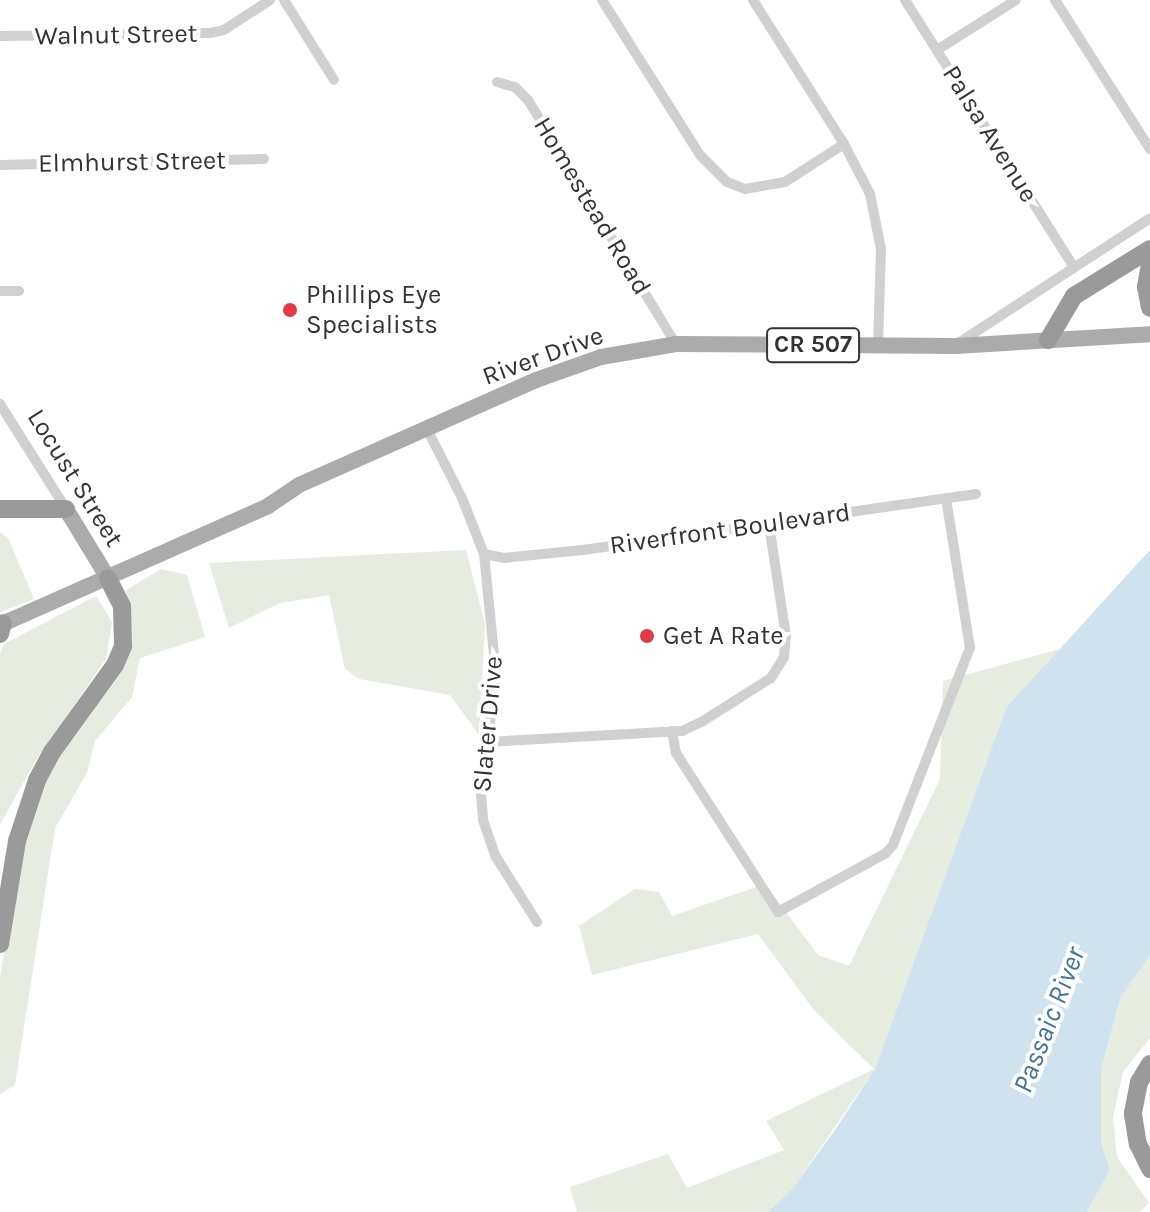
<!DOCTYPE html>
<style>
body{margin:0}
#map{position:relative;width:1150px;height:1212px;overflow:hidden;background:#fff;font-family:Karla,sans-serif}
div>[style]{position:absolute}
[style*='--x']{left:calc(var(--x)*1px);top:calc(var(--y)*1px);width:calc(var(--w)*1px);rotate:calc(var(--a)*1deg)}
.green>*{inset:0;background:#e6ecdf}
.water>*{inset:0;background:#cfe2ee}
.street>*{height:10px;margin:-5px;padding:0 5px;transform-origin:5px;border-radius:5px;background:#d0d0d0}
.primary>*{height:16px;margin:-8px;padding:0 8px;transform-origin:8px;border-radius:8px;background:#ababab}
.highway>*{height:18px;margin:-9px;padding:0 9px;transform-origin:9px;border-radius:9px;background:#9a9a9a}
.dots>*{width:22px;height:22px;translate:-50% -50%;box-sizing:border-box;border:4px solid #fff;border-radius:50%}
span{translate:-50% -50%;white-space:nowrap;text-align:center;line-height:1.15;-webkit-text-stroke:8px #fff;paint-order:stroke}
.shield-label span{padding:2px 6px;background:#fff;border:2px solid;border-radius:6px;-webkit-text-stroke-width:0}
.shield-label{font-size:24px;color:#333;font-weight:700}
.street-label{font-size:26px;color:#333}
.poi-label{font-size:26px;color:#333}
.left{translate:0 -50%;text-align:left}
.water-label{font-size:28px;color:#3f7597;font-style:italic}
</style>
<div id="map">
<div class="green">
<i style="clip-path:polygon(0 532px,8px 538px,34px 599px,0 612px)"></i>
<i style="clip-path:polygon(466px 550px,485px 624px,479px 735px,450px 695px,359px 679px,345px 669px,329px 595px,280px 603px,229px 628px,209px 563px)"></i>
<i style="clip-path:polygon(161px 569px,187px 575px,205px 637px,140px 658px,132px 697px,95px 741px,87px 773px,55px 828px,15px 1085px,0 1094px,0 978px,21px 841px,35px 796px,129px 637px,126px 590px)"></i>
<i style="clip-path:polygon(96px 596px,112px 622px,106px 659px,34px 763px,0 825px,0 654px,4px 644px)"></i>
<i style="clip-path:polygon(1064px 648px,1006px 708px,875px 1069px,792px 1189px,768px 1212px,577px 1212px,570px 1187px,668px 1154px,687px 1188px,784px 1150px,766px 1121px,874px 1069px,814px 1010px,758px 934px,592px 975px,579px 926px,635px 889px,659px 892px,672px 916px,765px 884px,818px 955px,849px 966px,940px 779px,943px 681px)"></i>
<i style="clip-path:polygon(1150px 955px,1150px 1038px,1123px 1072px,1113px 1117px,1117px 1157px,1149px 1203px,1140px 1212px,1087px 1212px,1110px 1170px,1101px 1143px,1101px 1070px,1120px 999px)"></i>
</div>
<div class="water">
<i style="clip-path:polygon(1150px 550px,1150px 955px,1120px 999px,1101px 1070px,1101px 1143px,1110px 1170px,1087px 1212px,768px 1212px,792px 1189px,835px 1130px,875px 1069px,1006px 708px)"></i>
</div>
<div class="street">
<i style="--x:284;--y:0;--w:94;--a:58"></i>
<i style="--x:602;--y:0;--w:183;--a:57.7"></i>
<i style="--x:700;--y:155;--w:38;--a:45"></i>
<i style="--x:727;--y:182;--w:19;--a:21"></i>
<i style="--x:745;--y:189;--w:41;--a:-9.9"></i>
<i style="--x:785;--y:182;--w:70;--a:-32.8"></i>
<i style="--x:753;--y:0;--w:170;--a:57.7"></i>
<i style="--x:844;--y:144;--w:56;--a:62.5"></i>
<i style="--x:870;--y:194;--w:56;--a:78.7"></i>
<i style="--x:881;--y:249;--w:95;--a:91.8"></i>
<i style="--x:905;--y:0;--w:316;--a:57.7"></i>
<i style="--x:1055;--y:0;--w:177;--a:57.5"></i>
<i style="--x:0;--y:36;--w:210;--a:-0.8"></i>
<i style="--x:210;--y:33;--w:14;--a:-12"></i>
<i style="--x:224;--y:30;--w:55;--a:-33.1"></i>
<i style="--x:937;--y:50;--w:93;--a:-32.3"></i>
<i style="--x:497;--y:82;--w:19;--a:16"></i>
<i style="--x:515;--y:87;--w:18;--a:45"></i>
<i style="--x:528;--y:100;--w:285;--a:58.8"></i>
<i style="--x:0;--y:165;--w:264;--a:-1.3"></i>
<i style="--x:0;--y:291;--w:19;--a:0"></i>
<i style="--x:957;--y:344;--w:230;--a:-33.1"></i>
<i style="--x:0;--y:404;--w:124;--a:57.8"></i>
<i style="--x:427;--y:429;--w:77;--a:63.1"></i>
<i style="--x:462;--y:498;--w:60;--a:68.6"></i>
<i style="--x:484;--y:554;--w:122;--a:84.3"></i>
<i style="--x:496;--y:675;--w:121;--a:97.1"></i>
<i style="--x:481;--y:795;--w:25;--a:85"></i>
<i style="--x:483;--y:820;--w:39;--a:71"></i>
<i style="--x:496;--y:857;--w:77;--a:57.8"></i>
<i style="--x:484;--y:554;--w:20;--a:11"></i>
<i style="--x:504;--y:558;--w:79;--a:-5.8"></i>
<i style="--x:583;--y:550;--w:397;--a:-8.1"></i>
<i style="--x:672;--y:731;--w:22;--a:80"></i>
<i style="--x:676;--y:753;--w:189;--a:57.3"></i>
<i style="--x:778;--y:912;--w:123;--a:-28.6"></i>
<i style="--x:886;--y:853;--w:11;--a:-49"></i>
<i style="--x:893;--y:845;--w:212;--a:-68.7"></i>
<i style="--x:970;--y:648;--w:152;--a:-99.1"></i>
<i style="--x:486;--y:742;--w:196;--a:-3.2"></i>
<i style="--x:682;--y:731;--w:23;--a:-25"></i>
<i style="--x:703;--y:721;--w:80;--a:-32.3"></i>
<i style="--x:771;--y:678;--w:25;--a:-58"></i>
<i style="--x:784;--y:657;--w:21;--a:-85"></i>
<i style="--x:786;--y:636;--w:112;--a:-98.7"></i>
</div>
<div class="primary">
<i style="--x:66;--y:509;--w:81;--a:58.7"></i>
<i style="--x:0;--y:625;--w:293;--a:-23.9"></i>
<i style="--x:268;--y:506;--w:37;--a:-34"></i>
<i style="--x:299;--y:485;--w:259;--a:-23.9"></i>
<i style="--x:536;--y:380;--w:69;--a:-19.5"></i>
<i style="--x:601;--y:357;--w:76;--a:-9.8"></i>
<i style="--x:676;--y:344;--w:280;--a:0.4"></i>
<i style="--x:956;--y:346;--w:194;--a:-3.5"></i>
</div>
<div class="highway">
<i style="--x:1150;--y:264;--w:23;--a:100"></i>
<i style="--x:1146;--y:287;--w:21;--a:79"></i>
<i style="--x:1048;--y:340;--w:51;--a:-59.4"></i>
<i style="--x:1074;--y:296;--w:89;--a:-31.7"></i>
<i style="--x:0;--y:509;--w:66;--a:0"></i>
<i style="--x:0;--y:634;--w:11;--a:-75"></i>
<i style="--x:0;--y:944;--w:104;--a:-80.6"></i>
<i style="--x:17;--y:841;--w:64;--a:-71.8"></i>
<i style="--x:37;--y:780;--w:32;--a:-62"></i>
<i style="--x:52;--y:752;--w:107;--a:-54.1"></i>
<i style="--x:115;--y:665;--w:21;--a:-67"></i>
<i style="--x:123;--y:646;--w:40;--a:-91.4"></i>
<i style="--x:122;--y:606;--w:31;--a:-117"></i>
<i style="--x:1150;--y:1064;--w:21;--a:121"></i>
<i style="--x:1139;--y:1082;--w:33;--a:101"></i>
<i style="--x:1133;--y:1114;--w:30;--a:81"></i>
<i style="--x:1138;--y:1144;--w:28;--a:64"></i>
</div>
<div class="dots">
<i style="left:290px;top:310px;background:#e63946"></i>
<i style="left:647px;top:636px;background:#e63946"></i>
</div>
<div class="shield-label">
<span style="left:813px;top:345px">CR 507</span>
</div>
<div class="street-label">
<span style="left:116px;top:35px;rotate:-1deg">Walnut Street</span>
<span style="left:990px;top:134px;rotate:58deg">Palsa Avenue</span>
<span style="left:132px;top:162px;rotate:-1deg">Elmhurst Street</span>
<span style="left:592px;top:206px;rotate:59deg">Homestead Road</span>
<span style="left:543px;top:356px;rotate:-20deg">River Drive</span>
<span style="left:75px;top:478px;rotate:58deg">Locust Street</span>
<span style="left:730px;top:529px;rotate:-8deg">Riverfront Boulevard</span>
<span style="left:488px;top:724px;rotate:-85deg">Slater Drive</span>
</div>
<div class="poi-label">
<span class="left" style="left:306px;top:310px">Phillips Eye<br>Specialists</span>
<span class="left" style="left:663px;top:636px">Get A Rate</span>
</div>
<div class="water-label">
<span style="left:1049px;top:1020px;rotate:-69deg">Passaic River</span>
</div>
</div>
